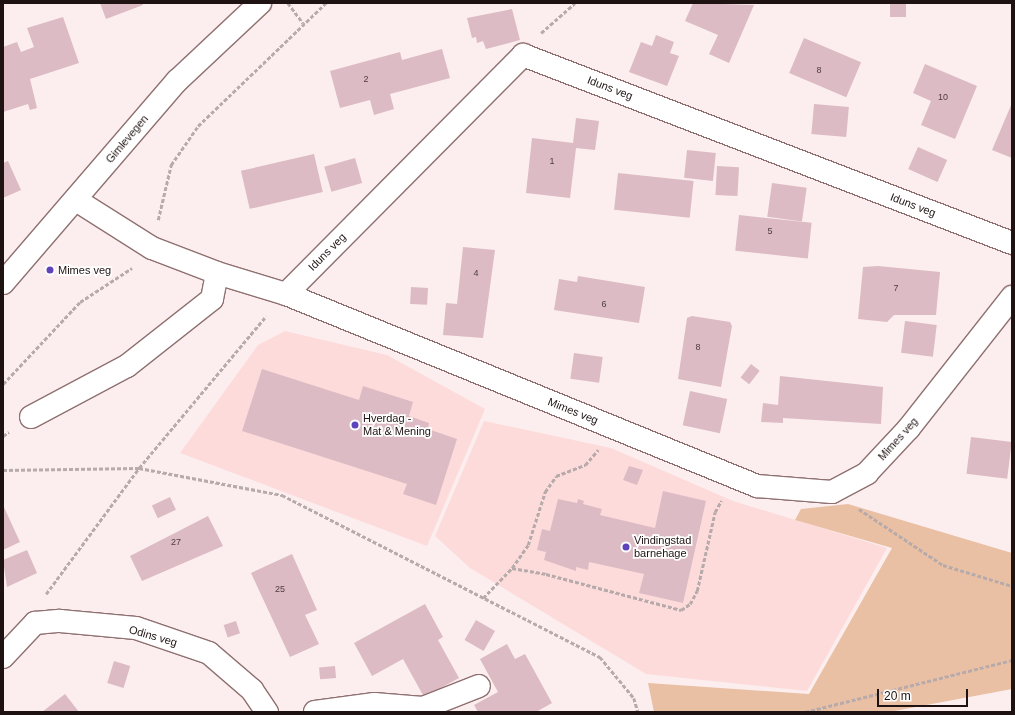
<!DOCTYPE html>
<style>
body{margin:0}
#map{position:relative;width:1015px;height:715px;overflow:hidden;background:#fceeee;font-family:Helvetica,sans-serif}
div>[style]{position:absolute}
[style*='--x']{left:calc(var(--x)*1px);top:calc(var(--y)*1px);width:calc(var(--w)*1px);rotate:calc(var(--a)*1deg)}
.built>*{inset:0;background:#fedbdb}
.green>*{inset:0;background:#eac0a5}
.building>*{inset:0;background:#dcbbc4;transform-origin:0 0}
.path>*{height:2.5px;margin-top:-1.25px;transform-origin:0;background:repeating-linear-gradient(90deg,#b7aaaa 0 4px,transparent 0 6px)}
.roads{filter:drop-shadow(1px 0 #8f7070) drop-shadow(-1px 0 #8f7070) drop-shadow(0 1px #8f7070) drop-shadow(0 -1px #8f7070)}
.minor>*{height:22px;margin:-11px;padding:0 11px;transform-origin:11px;border-radius:11px;background:#fff}
.dots>*{width:11px;height:11px;translate:-50% -50%;box-sizing:border-box;border:2px solid #fff;border-radius:50%}
span{translate:-50% -50%;white-space:nowrap;text-align:center;line-height:1.15;-webkit-text-stroke:3.5px #fff;paint-order:stroke}
.number-label{font-size:9px;color:#4e3c3e}
.number-label span{-webkit-text-stroke-width:0}
.street-label{font-size:11px;color:#1e1212}
.poi-label{font-size:11px;color:#1e1212}
.left{translate:0 -50%;text-align:left}
.frame{position:absolute;inset:0;border:4px solid #1e1212;pointer-events:none}
.scale{position:absolute;left:877px;top:689px;width:91px;height:18px;box-sizing:border-box;border:2px solid #1e1212;border-top:0;padding-left:5px;font-size:12px;line-height:14px;white-space:nowrap;color:#1e1212;-webkit-text-stroke:3px #fff;paint-order:stroke}
</style>
<div id="map">
<div class="built">
<i style="clip-path:polygon(285px 331px,387px 355px,485px 409px,427px 546px,180px 453px,258px 345px)"></i>
<i style="clip-path:polygon(484px 421px,611px 448px,733px 501px,887px 548px,807px 691px,646px 674px,470px 568px,435px 536px)"></i>
</div>
<div class="green">
<i style="clip-path:polygon(848px 504px,1012px 553px,1012px 689px,889px 712px,654px 712px,648px 683px,809px 694px,892px 548px,795px 520px,801px 509px)"></i>
</div>
<div class="building">
<i style="clip-path:polygon(100px 3px,142px 3px,143px 5px,106px 19px)"></i>
<i style="clip-path:polygon(693px 3px,754px 5px,729px 63px,709px 54px,718px 35px,685px 21px)"></i>
<i style="left:890px;top:4px;width:16px;height:13px"></i>
<i style="clip-path:polygon(512px 9px,520px 40px,486px 49px,483px 41px,477px 43px,476px 37px,472px 38px,467px 18px)"></i>
<i style="clip-path:polygon(63px 17px,79px 63px,30px 79px,37px 108px,30px 110px,28px 104px,3px 112px,3px 47px,17px 42px,21px 52px,34px 47px,27px 28px)"></i>
<i style="clip-path:polygon(656px 35px,674px 42px,670px 53px,679px 56px,667px 86px,629px 72px,641px 42px,652px 46px)"></i>
<i style="left:804px;top:38px;width:62px;height:38px;rotate:23deg"></i>
<i style="clip-path:polygon(442px 49px,450px 78px,390px 94px,394px 109px,374px 115px,370px 100px,340px 108px,330px 71px,400px 52px,402px 60px)"></i>
<i style="clip-path:polygon(925px 64px,977px 86px,955px 139px,921px 125px,931px 101px,913px 93px)"></i>
<i style="clip-path:polygon(1012px 103px,1012px 158px,992px 150px)"></i>
<i style="left:814px;top:104px;width:35px;height:30px;rotate:5deg"></i>
<i style="clip-path:polygon(576px 118px,599px 121px,595px 150px,576px 148px,570px 198px,526px 193px,532px 138px,573px 143px)"></i>
<i style="left:918px;top:147px;width:32px;height:24px;rotate:24deg"></i>
<i style="left:687px;top:150px;width:29px;height:28px;rotate:6deg"></i>
<i style="left:314px;top:154px;width:39px;height:75px;rotate:77deg"></i>
<i style="left:355px;top:158px;width:26px;height:32px;rotate:74deg"></i>
<i style="clip-path:polygon(8px 161px,21px 190px,3px 198px,3px 163px)"></i>
<i style="left:717px;top:166px;width:22px;height:29px;rotate:3deg"></i>
<i style="left:618px;top:173px;width:76px;height:37px;rotate:6deg"></i>
<i style="left:772px;top:183px;width:35px;height:34px;rotate:8deg"></i>
<i style="left:739px;top:215px;width:73px;height:36px;rotate:6deg"></i>
<i style="clip-path:polygon(463px 247px,495px 250px,483px 338px,443px 335px,446px 303px,457px 304px)"></i>
<i style="clip-path:polygon(878px 266px,940px 272px,936px 315px,894px 315px,887px 322px,858px 319px,863px 267px)"></i>
<i style="clip-path:polygon(578px 276px,645px 287px,639px 323px,554px 310px,559px 279px,577px 282px)"></i>
<i style="left:411px;top:287px;width:17px;height:17px;rotate:3deg"></i>
<i style="clip-path:polygon(692px 316px,730px 322px,732px 326px,721px 387px,678px 379px,687px 318px)"></i>
<i style="left:905px;top:321px;width:32px;height:32px;rotate:7deg"></i>
<i style="left:574px;top:353px;width:29px;height:26px;rotate:8deg"></i>
<i style="left:751px;top:364px;width:11px;height:17px;rotate:38deg"></i>
<i style="clip-path:polygon(262px 369px,359px 400px,363px 386px,413px 402px,409px 416px,429px 423px,428px 429px,457px 439px,436px 505px,403px 494px,407px 484px,242px 431px)"></i>
<i style="clip-path:polygon(780px 376px,883px 387px,881px 424px,783px 418px,783px 423px,761px 422px,763px 403px,778px 405px)"></i>
<i style="left:690px;top:391px;width:38px;height:35px;rotate:12deg"></i>
<i style="left:971px;top:437px;width:41px;height:37px;rotate:7deg"></i>
<i style="clip-path:polygon(629px 466px,643px 470px,637px 485px,623px 480px)"></i>
<i style="clip-path:polygon(663px 491px,706px 501px,683px 603px,639px 593px,644px 574px,589px 562px,588px 570px,576px 567px,576px 571px,544px 560px,546px 552px,537px 550px,542px 529px,550px 531px,558px 499px,577px 503px,578px 499px,584px 501px,583px 504px,602px 509px,600px 515px,655px 528px)"></i>
<i style="left:170px;top:497px;width:14px;height:20px;rotate:65deg"></i>
<i style="clip-path:polygon(3px 505px,20px 542px,3px 550px)"></i>
<i style="clip-path:polygon(208px 516px,223px 546px,142px 581px,130px 556px)"></i>
<i style="clip-path:polygon(27px 550px,37px 573px,7px 587px,3px 560px)"></i>
<i style="clip-path:polygon(292px 554px,317px 610px,305px 615px,319px 644px,290px 657px,251px 573px)"></i>
<i style="clip-path:polygon(425px 604px,443px 637px,438px 640px,459px 678px,424px 697px,403px 659px,372px 676px,354px 643px)"></i>
<i style="left:476px;top:620px;width:22px;height:23px;rotate:30deg"></i>
<i style="left:236px;top:621px;width:13px;height:13px;rotate:72deg"></i>
<i style="clip-path:polygon(507px 644px,515px 659px,525px 654px,552px 703px,536px 712px,478px 712px,474px 705px,498px 692px,480px 659px)"></i>
<i style="left:114px;top:661px;width:17px;height:23px;rotate:17deg"></i>
<i style="left:335px;top:666px;width:12px;height:16px;rotate:85deg"></i>
<i style="clip-path:polygon(65px 694px,79px 712px,42px 712px)"></i>
</div>
<div class="path">
<i style="--x:288;--y:3;--w:25;--a:53"></i>
<i style="--x:541;--y:33;--w:45;--a:-41.4"></i>
<i style="--x:158;--y:220;--w:57;--a:-76.7"></i>
<i style="--x:171;--y:165;--w:47;--a:-55.3"></i>
<i style="--x:198;--y:126;--w:178;--a:-43.9"></i>
<i style="--x:3;--y:384;--w:112;--a:-46.8"></i>
<i style="--x:80;--y:302;--w:62;--a:-33.2"></i>
<i style="--x:3;--y:436;--w:7;--a:-34"></i>
<i style="--x:3;--y:470;--w:136;--a:-0.8"></i>
<i style="--x:139;--y:468;--w:146;--a:10.7"></i>
<i style="--x:282;--y:495;--w:357;--a:27"></i>
<i style="--x:600;--y:657;--w:53;--a:50.3"></i>
<i style="--x:634;--y:698;--w:15;--a:74"></i>
<i style="--x:859;--y:509;--w:101;--a:33.7"></i>
<i style="--x:943;--y:565;--w:72;--a:16.9"></i>
<i style="--x:512;--y:568;--w:35;--a:10"></i>
<i style="--x:546;--y:574;--w:140;--a:14.9"></i>
<i style="--x:681;--y:610;--w:11;--a:-34"></i>
<i style="--x:690;--y:604;--w:15;--a:-62"></i>
<i style="--x:697;--y:591;--w:81;--a:-77.2"></i>
<i style="--x:715;--y:512;--w:13;--a:-61"></i>
<i style="--x:46;--y:594;--w:157;--a:-53.6"></i>
<i style="--x:139;--y:468;--w:198;--a:-50.1"></i>
<i style="--x:483;--y:598;--w:42;--a:-46"></i>
<i style="--x:512;--y:568;--w:28;--a:-55"></i>
<i style="--x:528;--y:545;--w:56;--a:-72.2"></i>
<i style="--x:545;--y:492;--w:19;--a:-55"></i>
<i style="--x:556;--y:476;--w:31;--a:-21"></i>
<i style="--x:585;--y:465;--w:20;--a:-49"></i>
<i style="--x:805;--y:712;--w:213;--a:-14.1"></i>
</div>
<div class="roads">
<div class="minor">
<i style="--x:76;--y:200;--w:90;--a:32.3"></i>
<i style="--x:152;--y:248;--w:70;--a:21"></i>
<i style="--x:217;--y:273;--w:72;--a:16.9"></i>
<i style="--x:286;--y:294;--w:509;--a:22.18"></i>
<i style="--x:757;--y:486;--w:75;--a:4.6"></i>
<i style="--x:832;--y:492;--w:40;--a:-28"></i>
<i style="--x:867;--y:473;--w:62;--a:-47"></i>
<i style="--x:909;--y:428;--w:167;--a:-51.8"></i>
<i style="--x:3;--y:283;--w:267;--a:-49.3"></i>
<i style="--x:177;--y:81;--w:114;--a:-43.2"></i>
<i style="--x:286;--y:294;--w:337;--a:-45.2"></i>
<i style="--x:523;--y:55;--w:524;--a:21.03"></i>
<i style="--x:31;--y:417;--w:109;--a:-28"></i>
<i style="--x:127;--y:366;--w:108;--a:-38.2"></i>
<i style="--x:212;--y:299;--w:26;--a:-79"></i>
<i style="--x:3;--y:657;--w:47;--a:-46.7"></i>
<i style="--x:35;--y:623;--w:25;--a:-5"></i>
<i style="--x:60;--y:621;--w:76;--a:5.3"></i>
<i style="--x:136;--y:628;--w:77;--a:18.9"></i>
<i style="--x:209;--y:653;--w:57;--a:40.7"></i>
<i style="--x:252;--y:690;--w:27;--a:56"></i>
<i style="--x:315;--y:712;--w:60;--a:-7.7"></i>
<i style="--x:374;--y:704;--w:49;--a:4.7"></i>
<i style="--x:423;--y:708;--w:60;--a:-21.4"></i>
</div>
</div>
<div class="dots">
<i style="left:50px;top:270px;background:#5e43bb"></i>
<i style="left:355px;top:425px;background:#5e43bb"></i>
<i style="left:626px;top:547px;background:#5e43bb"></i>
</div>
<div class="number-label">
<span style="left:819px;top:70px">8</span>
<span style="left:366px;top:79px">2</span>
<span style="left:943px;top:97px">10</span>
<span style="left:552px;top:161px">1</span>
<span style="left:770px;top:231px">5</span>
<span style="left:476px;top:273px">4</span>
<span style="left:896px;top:288px">7</span>
<span style="left:604px;top:304px">6</span>
<span style="left:698px;top:347px">8</span>
<span style="left:176px;top:542px">27</span>
<span style="left:280px;top:589px">25</span>
</div>
<div class="street-label">
<span style="left:610px;top:88px;rotate:21deg">Iduns veg</span>
<span style="left:127px;top:139px;rotate:-50deg">Gimlevegen</span>
<span style="left:913px;top:205px;rotate:21deg">Iduns veg</span>
<span style="left:327px;top:252px;rotate:-45deg">Iduns veg</span>
<span style="left:573px;top:411px;rotate:22deg">Mimes veg</span>
<span style="left:898px;top:439px;rotate:-48deg">Mimes veg</span>
<span style="left:153px;top:636px;rotate:16deg">Odins veg</span>
</div>
<div class="poi-label">
<span class="left" style="left:58px;top:270px">Mimes veg</span>
<span class="left" style="left:363px;top:425px">Hverdag -<br>Mat &amp; Mening</span>
<span class="left" style="left:634px;top:547px">Vindingstad<br>barnehage</span>
</div>
<div class="frame"></div>
<div class="scale">20 m</div>
</div>
